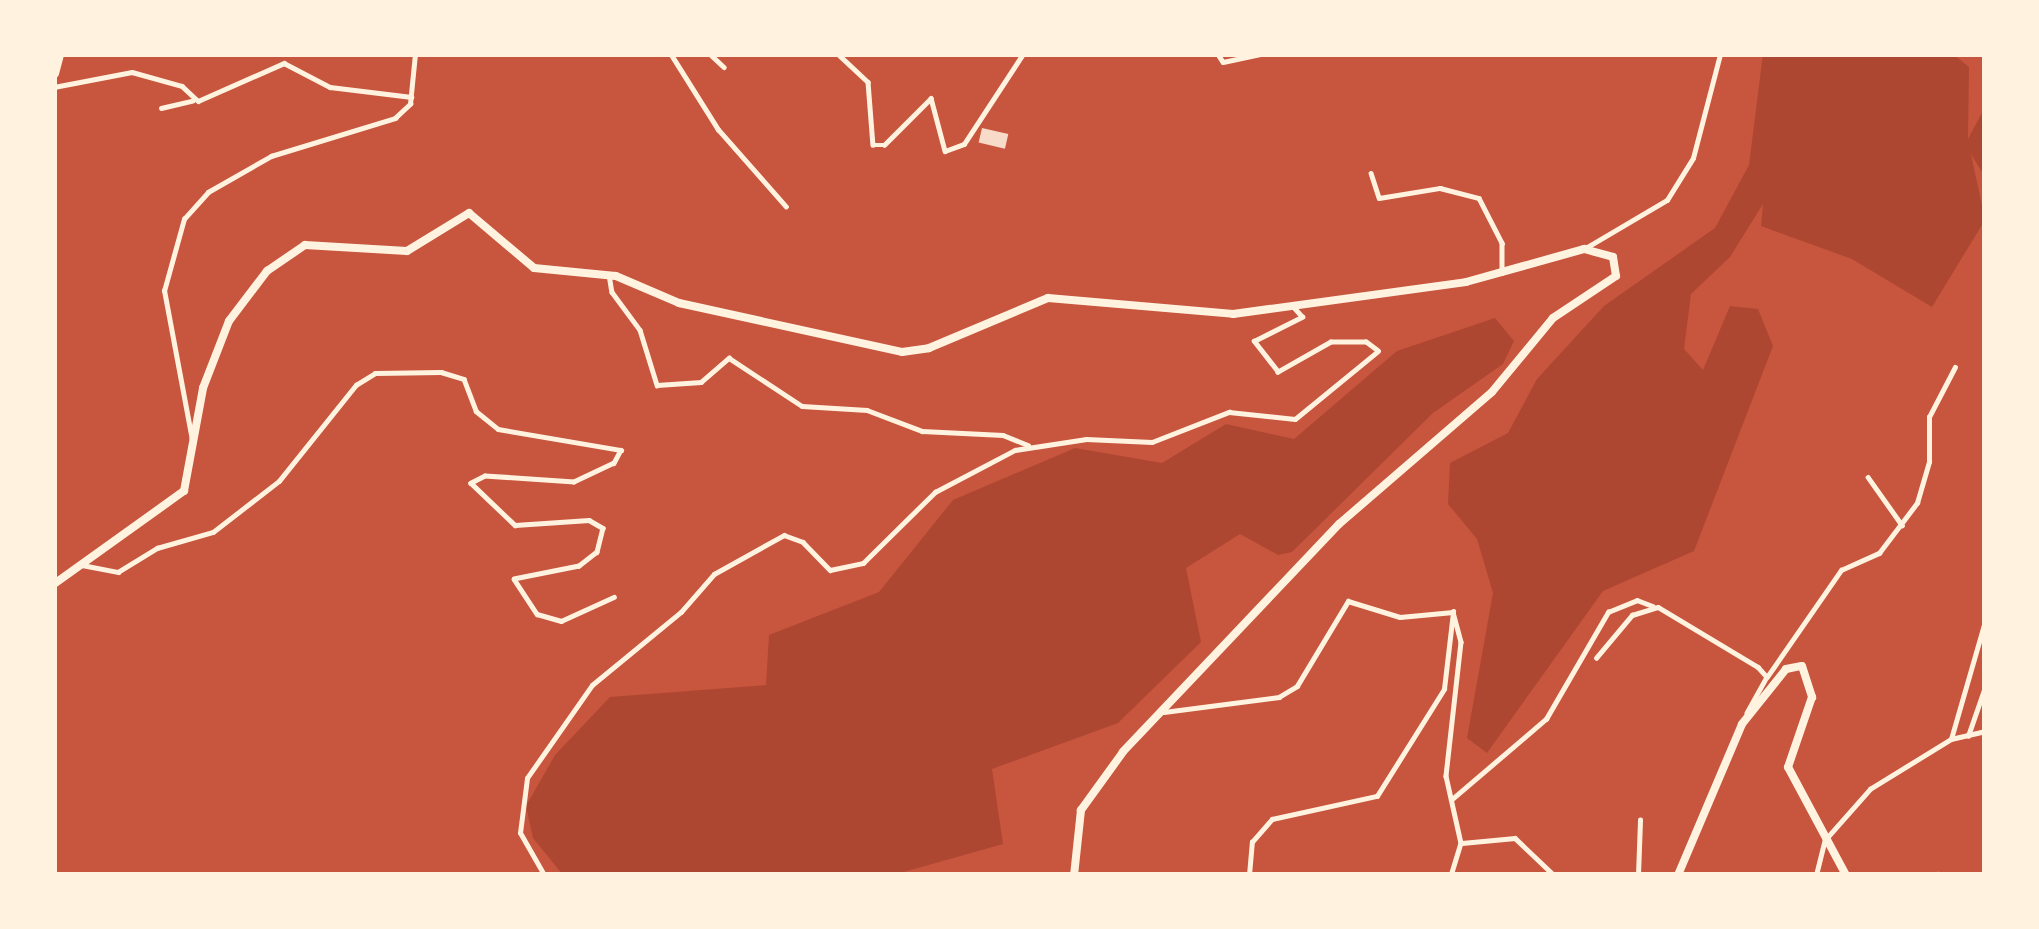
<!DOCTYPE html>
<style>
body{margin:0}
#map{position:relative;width:2039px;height:929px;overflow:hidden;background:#c8553d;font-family:Manrope,sans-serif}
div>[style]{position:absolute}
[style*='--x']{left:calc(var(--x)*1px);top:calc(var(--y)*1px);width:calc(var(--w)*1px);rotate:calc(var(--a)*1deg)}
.green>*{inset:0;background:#ae4732}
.building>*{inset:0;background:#f7dbc8;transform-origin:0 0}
.minor>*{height:4.5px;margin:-2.25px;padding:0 2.25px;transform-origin:2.25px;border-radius:2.25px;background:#fff3e0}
.secondary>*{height:8px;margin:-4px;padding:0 4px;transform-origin:4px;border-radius:4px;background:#fff3e0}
.motorway>*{height:9px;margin:-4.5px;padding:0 4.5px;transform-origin:4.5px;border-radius:4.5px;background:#fff3e0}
span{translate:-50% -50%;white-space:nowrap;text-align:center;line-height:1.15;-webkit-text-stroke:12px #fff3e0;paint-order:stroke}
.frame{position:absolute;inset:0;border:57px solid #fff3e0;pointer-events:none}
</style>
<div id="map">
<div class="green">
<i style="clip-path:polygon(1763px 54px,1953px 54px,1969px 67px,1968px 139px,1985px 107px,1985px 177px,1971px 154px,1985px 220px,1932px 307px,1852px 259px,1761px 226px,1763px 204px,1730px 257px,1691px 294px,1684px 349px,1703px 370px,1730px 306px,1758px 309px,1773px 346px,1694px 551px,1603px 591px,1487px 753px,1467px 738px,1493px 593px,1477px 539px,1448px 504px,1450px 463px,1508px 433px,1537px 379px,1604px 306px,1715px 228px,1749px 165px)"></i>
<i style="clip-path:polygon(1495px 318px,1514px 341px,1503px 364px,1433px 413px,1292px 552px,1278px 555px,1240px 534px,1186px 568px,1201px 642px,1118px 723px,992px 769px,1003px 844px,893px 875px,563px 875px,533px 838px,526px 806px,555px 755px,610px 697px,766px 685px,769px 635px,879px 592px,953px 500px,1075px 448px,1162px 463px,1226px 424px,1294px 439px,1397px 351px)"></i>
</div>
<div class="building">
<i style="left:982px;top:128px;width:27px;height:15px;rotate:13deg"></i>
</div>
<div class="minor">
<i style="--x:671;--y:54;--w:89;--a:57.9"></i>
<i style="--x:718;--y:129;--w:103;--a:48.6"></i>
<i style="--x:710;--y:54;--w:19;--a:43"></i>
<i style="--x:838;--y:54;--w:41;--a:43"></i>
<i style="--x:868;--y:82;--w:63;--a:85.5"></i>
<i style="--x:873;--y:145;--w:11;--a:0"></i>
<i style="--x:884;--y:145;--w:66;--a:-45"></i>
<i style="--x:931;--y:98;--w:55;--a:75.2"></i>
<i style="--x:945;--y:151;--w:20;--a:-20"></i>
<i style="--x:964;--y:144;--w:108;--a:-56.8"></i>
<i style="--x:1218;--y:54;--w:9;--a:58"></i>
<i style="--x:1223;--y:62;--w:40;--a:-12"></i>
<i style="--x:54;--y:87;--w:79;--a:-10.9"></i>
<i style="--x:132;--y:72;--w:52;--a:15.6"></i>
<i style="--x:182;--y:86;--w:22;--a:43"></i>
<i style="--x:198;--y:101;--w:94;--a:-23.8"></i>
<i style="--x:284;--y:63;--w:52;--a:27.6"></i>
<i style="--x:330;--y:87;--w:82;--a:7"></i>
<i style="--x:161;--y:108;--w:32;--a:-13"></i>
<i style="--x:1371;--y:173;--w:26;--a:72"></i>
<i style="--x:1379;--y:198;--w:62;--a:-9.3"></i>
<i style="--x:1440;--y:188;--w:40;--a:14.4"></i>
<i style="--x:1479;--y:198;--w:51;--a:62.9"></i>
<i style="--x:1502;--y:243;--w:30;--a:90"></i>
<i style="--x:1584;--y:249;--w:96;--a:-30.6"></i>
<i style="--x:1667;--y:200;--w:49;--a:-58.2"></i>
<i style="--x:1693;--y:158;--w:107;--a:-75.4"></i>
<i style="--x:609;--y:274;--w:18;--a:81"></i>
<i style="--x:612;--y:292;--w:47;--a:53.6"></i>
<i style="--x:640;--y:330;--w:58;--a:72.8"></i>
<i style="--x:657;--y:385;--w:44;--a:-3.9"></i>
<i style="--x:701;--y:382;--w:37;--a:-41"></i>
<i style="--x:729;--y:358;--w:87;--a:33.3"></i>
<i style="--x:802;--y:406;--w:65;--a:3.5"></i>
<i style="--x:867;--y:410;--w:59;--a:20.9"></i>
<i style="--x:922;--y:431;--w:81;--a:2.8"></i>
<i style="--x:1003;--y:435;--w:27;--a:22"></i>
<i style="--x:192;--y:440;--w:152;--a:-100.6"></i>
<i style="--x:164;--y:291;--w:75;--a:-74.5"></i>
<i style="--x:184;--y:219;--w:36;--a:-48"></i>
<i style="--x:208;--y:192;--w:73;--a:-29.7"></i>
<i style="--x:271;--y:156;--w:130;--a:-17"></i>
<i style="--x:395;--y:118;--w:21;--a:-43"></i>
<i style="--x:410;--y:104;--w:50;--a:-84.3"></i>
<i style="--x:1868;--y:477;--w:59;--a:54.7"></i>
<i style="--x:82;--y:565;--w:37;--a:11"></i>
<i style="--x:118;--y:572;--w:46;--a:-31.6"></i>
<i style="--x:157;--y:548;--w:58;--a:-15.9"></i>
<i style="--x:213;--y:532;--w:83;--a:-37.7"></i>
<i style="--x:279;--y:481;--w:123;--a:-51.3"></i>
<i style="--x:356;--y:385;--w:22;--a:-32"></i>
<i style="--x:375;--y:373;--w:66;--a:-0.9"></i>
<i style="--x:441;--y:372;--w:24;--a:17"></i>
<i style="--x:464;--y:379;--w:34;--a:69"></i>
<i style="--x:476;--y:411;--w:28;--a:39"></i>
<i style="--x:498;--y:429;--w:125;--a:9.7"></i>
<i style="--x:621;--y:450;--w:15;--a:118"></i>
<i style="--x:614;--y:463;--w:44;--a:154.6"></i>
<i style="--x:574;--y:482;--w:89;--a:-176.1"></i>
<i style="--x:485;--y:476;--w:16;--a:153"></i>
<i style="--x:471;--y:483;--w:61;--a:43.7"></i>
<i style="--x:515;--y:525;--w:74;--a:-3.9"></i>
<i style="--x:589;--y:520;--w:16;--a:30"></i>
<i style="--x:603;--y:528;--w:25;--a:104"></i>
<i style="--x:597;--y:552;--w:23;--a:142"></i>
<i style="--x:579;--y:566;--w:66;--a:168.7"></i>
<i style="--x:514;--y:579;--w:42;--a:56.7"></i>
<i style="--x:537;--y:614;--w:25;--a:16"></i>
<i style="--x:561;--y:621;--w:58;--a:-24.4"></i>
<i style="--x:1596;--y:658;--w:56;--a:-50.1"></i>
<i style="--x:1632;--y:615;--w:27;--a:-17"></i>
<i style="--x:1658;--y:607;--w:117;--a:31"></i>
<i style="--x:1758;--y:667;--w:13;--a:48"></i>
<i style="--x:1767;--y:677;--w:41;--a:119.1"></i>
<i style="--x:1767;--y:677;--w:130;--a:-55.3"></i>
<i style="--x:1841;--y:570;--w:42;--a:-24.1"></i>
<i style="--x:1879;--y:553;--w:63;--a:-52.8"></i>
<i style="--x:1917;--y:503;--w:43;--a:-73.7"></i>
<i style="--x:1929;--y:462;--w:45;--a:-90"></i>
<i style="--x:1929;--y:417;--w:56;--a:-62.5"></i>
<i style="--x:1164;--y:712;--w:116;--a:-7.4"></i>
<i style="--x:1279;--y:697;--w:21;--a:-31"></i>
<i style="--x:1297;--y:686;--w:99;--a:-59"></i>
<i style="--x:1348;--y:601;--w:54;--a:17.1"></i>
<i style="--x:1400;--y:617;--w:53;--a:-5.4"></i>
<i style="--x:1453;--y:612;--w:31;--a:75"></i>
<i style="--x:1461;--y:642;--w:135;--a:96.4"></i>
<i style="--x:1446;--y:776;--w:69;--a:77.4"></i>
<i style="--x:1461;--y:843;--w:34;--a:107"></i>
<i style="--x:1968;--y:736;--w:52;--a:-70.9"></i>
<i style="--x:1951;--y:739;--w:123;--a:-73.9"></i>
<i style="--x:1451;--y:800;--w:125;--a:-40.5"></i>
<i style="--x:1546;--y:719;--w:124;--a:-59.9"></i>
<i style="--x:1608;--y:612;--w:31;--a:-22"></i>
<i style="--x:1637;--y:600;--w:17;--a:21"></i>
<i style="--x:1462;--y:843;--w:53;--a:-5.4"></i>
<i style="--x:1515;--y:838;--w:54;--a:43.5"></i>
<i style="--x:1938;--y:874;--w:1;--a:45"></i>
<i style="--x:544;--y:875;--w:48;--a:-119.7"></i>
<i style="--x:520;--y:833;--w:55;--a:-82.7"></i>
<i style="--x:527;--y:778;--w:113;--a:-55"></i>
<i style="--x:592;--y:685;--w:115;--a:-39.4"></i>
<i style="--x:681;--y:612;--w:50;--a:-49"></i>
<i style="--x:714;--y:574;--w:80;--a:-29.1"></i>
<i style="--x:784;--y:535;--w:20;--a:20"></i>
<i style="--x:803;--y:542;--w:39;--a:46"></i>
<i style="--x:830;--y:570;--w:34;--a:-12"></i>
<i style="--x:863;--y:563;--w:101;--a:-44.6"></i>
<i style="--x:935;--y:492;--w:90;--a:-27.7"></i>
<i style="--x:1015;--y:450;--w:72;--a:-8.8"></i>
<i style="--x:1086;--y:439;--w:66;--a:2.6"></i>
<i style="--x:1152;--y:442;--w:83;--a:-21.3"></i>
<i style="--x:1229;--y:412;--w:66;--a:6.1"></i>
<i style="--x:1295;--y:419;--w:107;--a:-39.3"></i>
<i style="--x:1378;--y:351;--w:15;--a:-143"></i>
<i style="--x:1366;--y:342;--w:35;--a:180"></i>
<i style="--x:1331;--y:342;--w:61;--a:150.5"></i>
<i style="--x:1278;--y:372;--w:39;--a:-128"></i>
<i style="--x:1254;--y:341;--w:54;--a:-26.6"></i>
<i style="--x:1302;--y:317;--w:12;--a:-132"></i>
<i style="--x:1249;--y:875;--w:33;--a:-85"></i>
<i style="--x:1252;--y:842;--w:30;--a:-49"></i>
<i style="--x:1272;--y:819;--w:107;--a:-12.4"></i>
<i style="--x:1377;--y:796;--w:126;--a:-57.9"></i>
<i style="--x:1444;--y:689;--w:78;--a:-83.3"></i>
<i style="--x:1638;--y:875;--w:55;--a:-87.9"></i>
<i style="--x:1816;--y:875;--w:36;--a:-76"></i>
<i style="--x:1825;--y:840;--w:68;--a:-48.6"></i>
<i style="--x:1870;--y:789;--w:95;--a:-31.7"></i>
<i style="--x:1951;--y:739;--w:35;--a:-13"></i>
</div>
<div class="secondary">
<i style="--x:54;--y:584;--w:160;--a:-35.6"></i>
<i style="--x:184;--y:491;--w:105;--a:-79.5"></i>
<i style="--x:203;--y:388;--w:72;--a:-68.8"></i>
<i style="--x:229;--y:321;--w:63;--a:-52.8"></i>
<i style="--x:267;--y:271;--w:46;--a:-34.4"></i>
<i style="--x:305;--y:245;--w:102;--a:3.4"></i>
<i style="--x:407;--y:251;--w:73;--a:-31.5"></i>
<i style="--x:469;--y:213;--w:85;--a:40.2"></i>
<i style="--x:534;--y:268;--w:82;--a:5.6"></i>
<i style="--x:616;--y:276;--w:69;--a:23.2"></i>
<i style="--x:679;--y:303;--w:228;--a:12.4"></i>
<i style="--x:902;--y:352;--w:27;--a:-8"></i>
<i style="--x:929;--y:348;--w:129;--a:-22.8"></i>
<i style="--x:1048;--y:298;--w:186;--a:4.9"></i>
<i style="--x:1233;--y:314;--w:235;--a:-7.8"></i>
<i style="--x:1466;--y:282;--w:123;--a:-15.6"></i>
<i style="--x:1584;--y:249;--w:30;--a:15"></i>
<i style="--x:1613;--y:257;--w:19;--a:81"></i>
<i style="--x:1616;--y:276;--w:76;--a:146.3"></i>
<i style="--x:1553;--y:318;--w:96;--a:129.5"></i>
<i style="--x:1492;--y:392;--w:202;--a:139.2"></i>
<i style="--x:1339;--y:524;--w:314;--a:133.5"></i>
<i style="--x:1123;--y:752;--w:72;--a:125.9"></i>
<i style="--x:1081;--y:810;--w:65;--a:96.1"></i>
<i style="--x:1678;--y:875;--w:164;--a:-67"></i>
<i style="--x:1742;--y:724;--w:70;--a:-51.3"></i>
<i style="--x:1786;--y:669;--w:16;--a:-11"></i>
<i style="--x:1802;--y:666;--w:33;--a:72"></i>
<i style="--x:1812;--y:697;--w:74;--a:108.9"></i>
<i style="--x:1788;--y:767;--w:123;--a:61.8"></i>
</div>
<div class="motorway">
<i style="--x:54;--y:73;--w:20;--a:-75"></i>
</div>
<div class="frame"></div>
</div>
